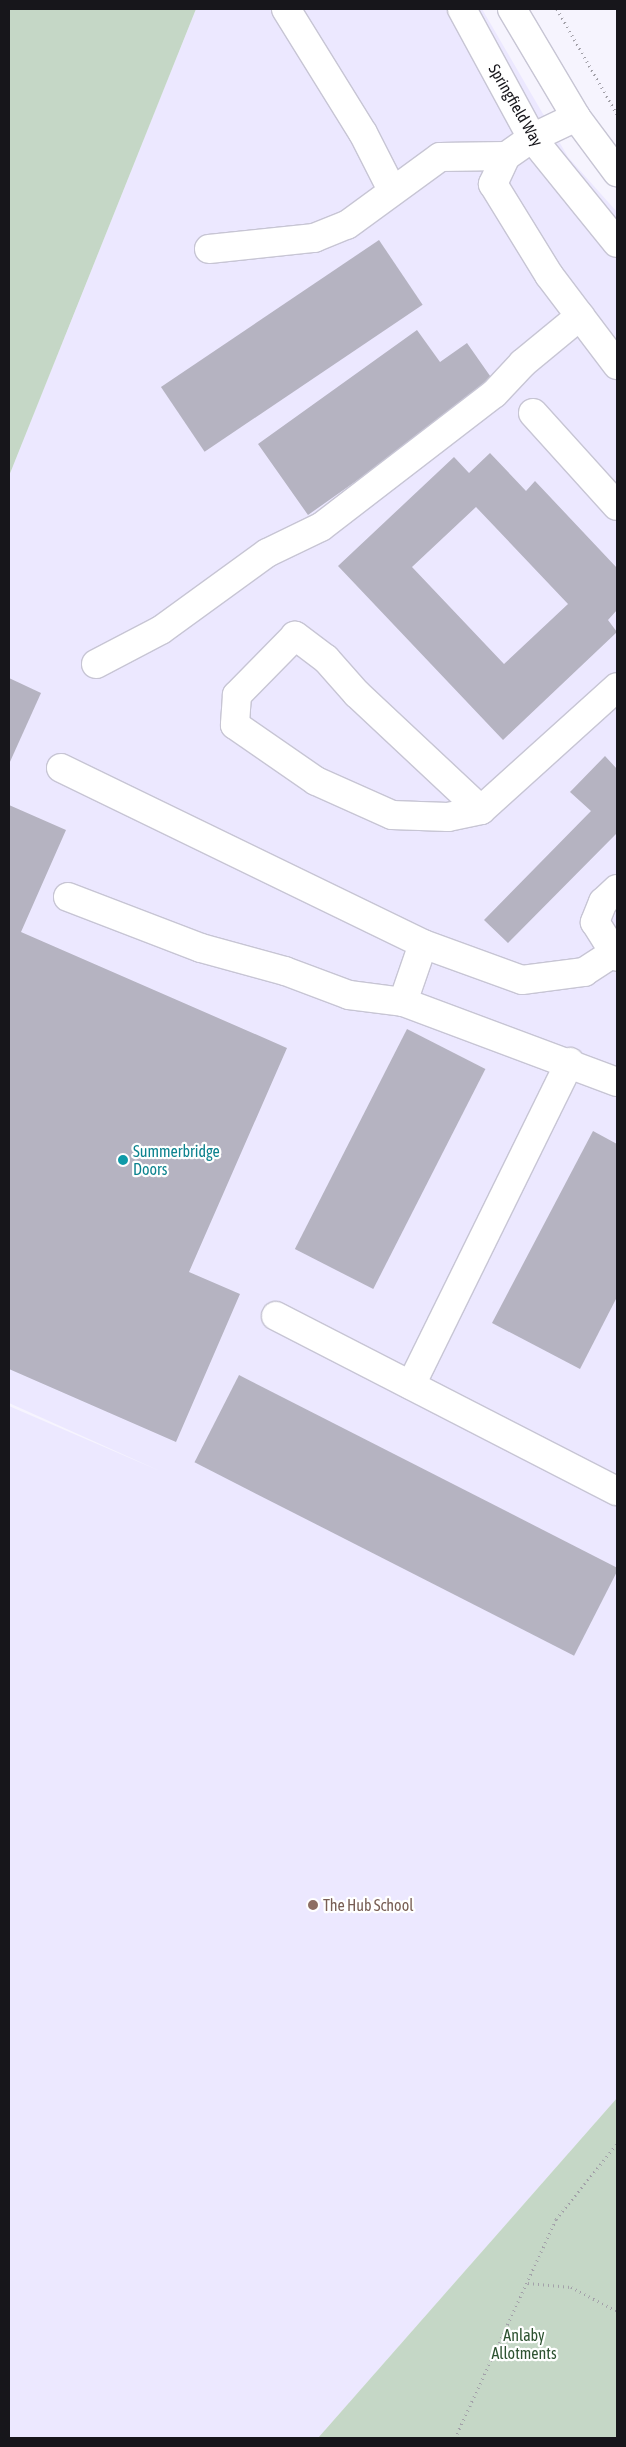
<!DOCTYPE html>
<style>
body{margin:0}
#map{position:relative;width:626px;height:2447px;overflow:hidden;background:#f6f4fe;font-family:"Asap Condensed",sans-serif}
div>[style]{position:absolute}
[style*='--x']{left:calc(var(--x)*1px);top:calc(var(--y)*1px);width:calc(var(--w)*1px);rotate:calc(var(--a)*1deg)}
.built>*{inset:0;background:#ece8ff}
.green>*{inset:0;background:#c5d7c6}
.building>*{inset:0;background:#b5b3c1;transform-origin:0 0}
.path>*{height:3px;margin-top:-1.5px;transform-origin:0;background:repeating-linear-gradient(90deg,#a3a1a9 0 1px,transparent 0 5px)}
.roads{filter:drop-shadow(1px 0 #c7c5d4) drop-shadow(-1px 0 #c7c5d4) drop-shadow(0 1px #c7c5d4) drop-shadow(0 -1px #c7c5d4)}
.minor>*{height:28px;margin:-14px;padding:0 14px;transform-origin:14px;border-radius:14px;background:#fff}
.major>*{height:28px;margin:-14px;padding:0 14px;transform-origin:14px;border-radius:14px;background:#fff}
.dots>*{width:14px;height:14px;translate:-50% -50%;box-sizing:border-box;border:2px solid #fff;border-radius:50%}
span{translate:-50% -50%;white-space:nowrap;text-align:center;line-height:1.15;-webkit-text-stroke:4.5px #fff;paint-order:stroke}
.street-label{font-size:16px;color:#17161b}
.culture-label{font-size:16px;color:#0d838f}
.left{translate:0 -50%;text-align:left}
.education-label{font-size:16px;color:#785e54}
.park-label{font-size:16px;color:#2d5230}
.frame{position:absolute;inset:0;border:10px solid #17161b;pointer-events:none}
</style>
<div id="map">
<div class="built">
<i style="clip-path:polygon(196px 9px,482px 9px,568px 157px,617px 212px,617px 2098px,318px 2438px,9px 2438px,9px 1406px,160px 1471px,9px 1403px,9px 476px)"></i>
</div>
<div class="green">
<i style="clip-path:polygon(9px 9px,196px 9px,9px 476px)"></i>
<i style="clip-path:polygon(617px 2098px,617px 2438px,318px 2438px)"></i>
</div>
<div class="building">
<i style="left:379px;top:240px;width:78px;height:263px;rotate:56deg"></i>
<i style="clip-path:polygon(417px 330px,440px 362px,467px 343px,495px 383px,308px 515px,258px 444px)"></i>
<i style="clip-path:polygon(evenodd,490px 453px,526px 491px,535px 481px,617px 568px,617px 610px,608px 620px,617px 632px,503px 740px,338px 566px,454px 457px,469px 473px,490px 453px,476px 507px,568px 604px,504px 664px,412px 567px,476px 507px)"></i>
<i style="clip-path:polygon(9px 678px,41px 693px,9px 764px)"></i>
<i style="clip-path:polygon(605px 756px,617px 769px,617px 833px,508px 943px,484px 920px,591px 811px,570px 792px)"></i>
<i style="clip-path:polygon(9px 805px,66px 830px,21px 932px,287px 1048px,189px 1272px,240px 1294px,176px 1442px,9px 1369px)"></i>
<i style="left:407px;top:1029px;width:88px;height:247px;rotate:27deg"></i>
<i style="clip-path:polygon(593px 1131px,617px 1144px,617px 1297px,580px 1369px,492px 1323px)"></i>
<i style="left:239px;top:1375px;width:426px;height:98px;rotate:27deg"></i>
</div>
<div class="path">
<i style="--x:557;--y:9;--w:121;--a:60.3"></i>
<i style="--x:528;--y:2283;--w:43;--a:5.3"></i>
<i style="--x:571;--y:2287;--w:52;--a:27.6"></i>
<i style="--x:455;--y:2438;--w:241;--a:-65.2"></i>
<i style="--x:556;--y:2219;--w:97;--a:-50.9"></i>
</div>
<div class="roads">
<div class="minor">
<i style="--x:286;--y:9;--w:146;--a:58.2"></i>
<i style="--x:363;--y:133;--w:64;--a:63"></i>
<i style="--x:576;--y:117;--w:49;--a:154.5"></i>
<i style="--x:532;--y:138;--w:32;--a:145"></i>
<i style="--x:506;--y:156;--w:31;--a:115"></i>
<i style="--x:493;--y:184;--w:107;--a:58.4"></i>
<i style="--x:549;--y:275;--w:113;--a:52.9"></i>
<i style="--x:209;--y:249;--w:106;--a:-6"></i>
<i style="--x:314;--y:238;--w:35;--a:-22"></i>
<i style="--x:347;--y:225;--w:115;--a:-36.2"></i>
<i style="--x:440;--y:157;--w:66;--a:-0.9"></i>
<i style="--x:533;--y:413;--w:125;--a:47.9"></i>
<i style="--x:96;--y:664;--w:73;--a:-27.6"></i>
<i style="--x:161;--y:630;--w:131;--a:-36"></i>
<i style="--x:267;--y:553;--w:60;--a:-25.7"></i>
<i style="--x:321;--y:527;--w:218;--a:-37.6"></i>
<i style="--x:494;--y:394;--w:42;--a:-46.9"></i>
<i style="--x:523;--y:363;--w:74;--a:-39.5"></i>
<i style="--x:61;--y:768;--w:403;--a:25.9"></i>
<i style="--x:423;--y:944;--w:105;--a:20"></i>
<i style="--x:522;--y:980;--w:63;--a:-7.4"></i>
<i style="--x:584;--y:972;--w:33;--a:-33"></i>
<i style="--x:481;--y:810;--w:170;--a:-136.9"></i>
<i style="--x:357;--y:694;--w:47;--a:-131.5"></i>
<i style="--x:326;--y:659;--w:39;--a:-143"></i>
<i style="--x:295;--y:636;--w:83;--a:134.5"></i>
<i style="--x:237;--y:695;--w:30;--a:94"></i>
<i style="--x:235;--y:725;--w:98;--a:34.7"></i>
<i style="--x:316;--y:781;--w:83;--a:24.1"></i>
<i style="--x:392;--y:815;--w:56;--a:2"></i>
<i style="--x:448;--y:817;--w:34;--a:-12"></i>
<i style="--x:481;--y:810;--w:183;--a:-42.1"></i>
<i style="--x:617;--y:889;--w:19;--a:137"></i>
<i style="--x:603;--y:902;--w:22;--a:112"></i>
<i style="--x:595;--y:922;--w:41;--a:57.8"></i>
<i style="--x:68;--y:897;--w:142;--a:21"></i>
<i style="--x:201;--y:948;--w:87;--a:15.3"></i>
<i style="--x:285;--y:971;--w:68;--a:20.6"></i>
<i style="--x:349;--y:995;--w:54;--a:7.4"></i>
<i style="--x:403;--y:1002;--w:228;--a:20.5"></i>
<i style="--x:403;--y:1002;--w:61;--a:-71"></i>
<i style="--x:276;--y:1316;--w:383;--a:27.2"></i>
<i style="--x:411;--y:1385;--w:360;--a:-63.8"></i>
</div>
<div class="major">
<i style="--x:462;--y:9;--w:147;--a:61.5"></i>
<i style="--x:532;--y:138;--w:135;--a:51"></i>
<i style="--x:512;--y:9;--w:126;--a:59.3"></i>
<i style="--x:576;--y:117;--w:69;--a:53.3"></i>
</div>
</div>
<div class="dots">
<i style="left:123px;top:1160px;background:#0f9aa8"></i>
<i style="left:313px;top:1905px;background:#8d6e63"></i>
</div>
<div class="street-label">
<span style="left:516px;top:105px;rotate:60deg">Springfield Way</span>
</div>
<div class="culture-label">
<span class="left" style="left:133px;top:1160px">Summerbridge<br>Doors</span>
</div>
<div class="education-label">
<span class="left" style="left:323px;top:1905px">The Hub School</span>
</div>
<div class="park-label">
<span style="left:524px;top:2344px">Anlaby<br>Allotments</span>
</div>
<div class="frame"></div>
</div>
